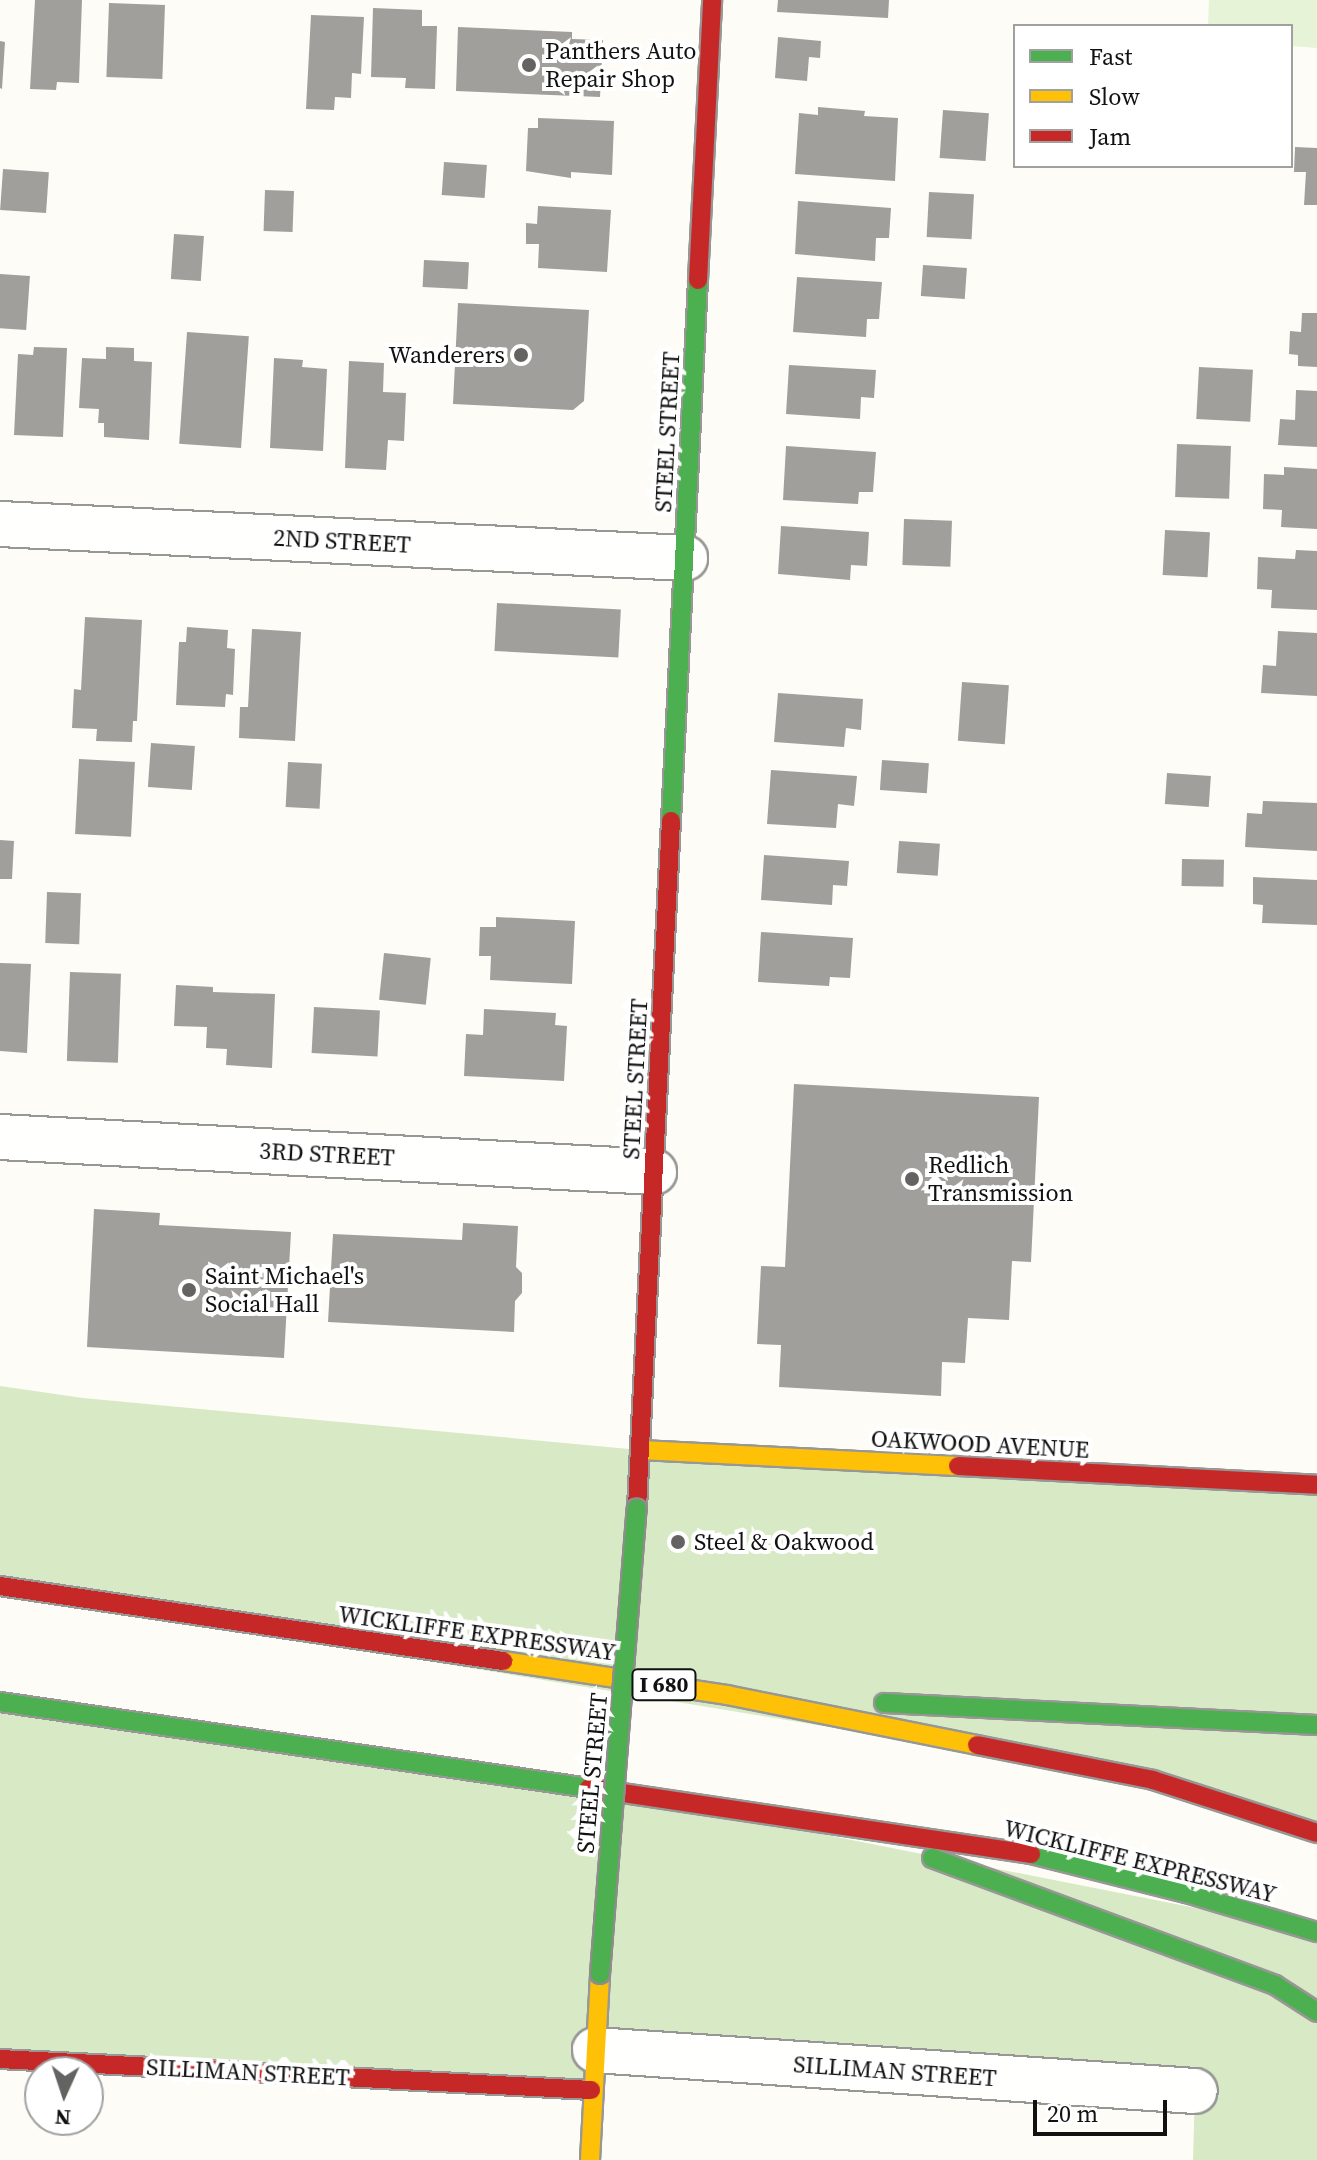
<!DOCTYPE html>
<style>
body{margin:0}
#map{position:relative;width:1317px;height:2160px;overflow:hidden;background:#fdfcf7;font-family:"Source Serif 4",serif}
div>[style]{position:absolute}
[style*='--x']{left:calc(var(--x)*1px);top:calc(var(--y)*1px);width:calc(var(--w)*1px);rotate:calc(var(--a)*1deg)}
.green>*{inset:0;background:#e7f3d7}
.forest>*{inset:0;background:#d8eac5}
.building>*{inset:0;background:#a19f9c;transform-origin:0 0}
.roads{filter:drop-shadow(2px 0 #979795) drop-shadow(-2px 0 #979795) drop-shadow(0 2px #979795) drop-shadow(0 -2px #979795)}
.street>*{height:44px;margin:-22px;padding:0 22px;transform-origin:22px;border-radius:22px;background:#fffffe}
.fast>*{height:18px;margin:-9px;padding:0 9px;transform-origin:9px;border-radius:9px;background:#4caf50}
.slow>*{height:18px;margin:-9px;padding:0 9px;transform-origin:9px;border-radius:9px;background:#ffc107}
.jam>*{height:18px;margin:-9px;padding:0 9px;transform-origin:9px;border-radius:9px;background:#c62828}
.bridges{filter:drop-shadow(2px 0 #8e8d8b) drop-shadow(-2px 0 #8e8d8b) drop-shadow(0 2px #8e8d8b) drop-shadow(0 -2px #8e8d8b)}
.fast-bridge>*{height:18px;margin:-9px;padding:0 9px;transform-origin:9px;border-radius:9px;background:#4caf50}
.dots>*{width:22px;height:22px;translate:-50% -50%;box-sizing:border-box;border:4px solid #fff;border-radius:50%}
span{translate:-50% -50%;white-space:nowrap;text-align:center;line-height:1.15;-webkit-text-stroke:8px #fff;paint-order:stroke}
.shield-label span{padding:2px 6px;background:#fff;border:2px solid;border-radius:6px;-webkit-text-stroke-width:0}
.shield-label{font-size:22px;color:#111;font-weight:700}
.poi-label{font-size:24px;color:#111}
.left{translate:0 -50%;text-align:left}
.right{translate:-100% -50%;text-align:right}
.street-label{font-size:24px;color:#111}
.legend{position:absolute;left:1013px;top:24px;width:280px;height:144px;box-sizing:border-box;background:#fff;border:2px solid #a0a0a0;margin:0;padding:10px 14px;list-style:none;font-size:24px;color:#111}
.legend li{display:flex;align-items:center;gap:16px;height:40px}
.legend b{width:40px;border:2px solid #a0a0a0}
.north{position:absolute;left:24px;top:2056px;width:80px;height:80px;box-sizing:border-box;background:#fff;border:2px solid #a0a0a0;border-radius:50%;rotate:183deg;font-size:22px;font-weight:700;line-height:32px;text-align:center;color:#111}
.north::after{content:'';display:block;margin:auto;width:28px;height:36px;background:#646362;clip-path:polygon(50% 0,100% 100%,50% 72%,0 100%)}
.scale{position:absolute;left:1033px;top:2100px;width:134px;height:36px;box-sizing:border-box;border:4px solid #111;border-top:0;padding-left:10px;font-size:24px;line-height:28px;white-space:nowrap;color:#111;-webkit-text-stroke:6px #fff;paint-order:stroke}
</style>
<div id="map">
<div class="green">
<i style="clip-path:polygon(1209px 0,1317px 0,1317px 48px,1291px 46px,1291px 26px,1208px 26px)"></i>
</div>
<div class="forest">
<i style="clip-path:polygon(0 1386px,83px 1398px,640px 1450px,1317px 1485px,1317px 1833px,1153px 1780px,0 1591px)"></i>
<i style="clip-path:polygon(0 1702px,614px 1793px,1317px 1932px,1317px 2160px,1193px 2160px,1195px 2091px,595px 2050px,591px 2090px,0 2059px)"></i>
</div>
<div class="building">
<i style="clip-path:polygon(35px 0,82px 0,79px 83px,57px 82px,56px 90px,30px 89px)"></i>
<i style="clip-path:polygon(778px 0,889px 0,888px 18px,777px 12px)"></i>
<i style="left:109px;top:3px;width:56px;height:74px;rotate:2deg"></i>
<i style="clip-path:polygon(373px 8px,422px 10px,422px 26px,437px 26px,435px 89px,405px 88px,406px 78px,371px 77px)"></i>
<i style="clip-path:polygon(311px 15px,364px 17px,361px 74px,352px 73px,351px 98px,335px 97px,334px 110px,306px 109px)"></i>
<i style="clip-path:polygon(458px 27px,572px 32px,572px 39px,603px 40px,600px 97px,456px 91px)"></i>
<i style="clip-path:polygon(778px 37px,821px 41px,820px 58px,809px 57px,807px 81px,775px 78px)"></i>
<i style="clip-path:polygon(0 41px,5px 42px,2px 89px,0 88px)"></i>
<i style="clip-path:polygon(818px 107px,865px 111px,864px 116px,898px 118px,895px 181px,795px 174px,799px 113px,818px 115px)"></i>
<i style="left:943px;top:110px;width:46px;height:48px;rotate:4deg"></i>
<i style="clip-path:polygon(538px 118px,614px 121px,612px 175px,571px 172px,571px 178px,526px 171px,528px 128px,538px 128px)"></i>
<i style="clip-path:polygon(1295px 147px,1317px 148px,1317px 205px,1304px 205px,1306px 172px,1294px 172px)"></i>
<i style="left:444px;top:162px;width:43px;height:33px;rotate:4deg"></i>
<i style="left:3px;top:169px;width:46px;height:41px;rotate:4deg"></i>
<i style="left:265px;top:190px;width:29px;height:41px;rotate:2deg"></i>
<i style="left:929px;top:192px;width:45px;height:45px;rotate:3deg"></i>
<i style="clip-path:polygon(798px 201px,891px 208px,889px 238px,876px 238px,875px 261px,795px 254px)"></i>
<i style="clip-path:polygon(538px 206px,611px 210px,607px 272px,538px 268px,539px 244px,526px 244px,526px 223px,537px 224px)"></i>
<i style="left:174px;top:234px;width:30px;height:45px;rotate:4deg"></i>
<i style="left:424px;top:260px;width:45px;height:27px;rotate:3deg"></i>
<i style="left:923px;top:265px;width:44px;height:31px;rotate:4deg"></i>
<i style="left:0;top:274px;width:30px;height:54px;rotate:4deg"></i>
<i style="clip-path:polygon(797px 277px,882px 282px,879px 319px,867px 319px,866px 337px,793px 332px)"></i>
<i style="clip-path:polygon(458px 303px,589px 310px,584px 401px,573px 410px,453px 404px)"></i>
<i style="clip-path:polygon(1302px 313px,1317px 313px,1317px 367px,1298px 366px,1298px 355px,1289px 354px,1290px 331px,1301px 332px)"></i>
<i style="left:187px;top:332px;width:62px;height:112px;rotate:4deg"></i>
<i style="clip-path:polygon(34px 347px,67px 348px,63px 437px,14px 435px,18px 354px,33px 355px)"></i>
<i style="clip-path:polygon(106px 347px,134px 348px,134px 361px,152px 362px,149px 440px,104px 437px,104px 423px,98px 423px,99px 409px,79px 408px,82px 358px,106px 359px)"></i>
<i style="clip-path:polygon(274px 358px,303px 360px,302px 367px,327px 369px,323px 451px,270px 448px)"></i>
<i style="clip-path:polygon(349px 361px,384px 363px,383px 392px,406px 393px,404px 441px,388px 440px,386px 470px,345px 468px)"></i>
<i style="clip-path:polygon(789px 365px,876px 370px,874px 398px,861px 397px,860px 419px,786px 414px)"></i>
<i style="left:1199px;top:367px;width:54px;height:52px;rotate:3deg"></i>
<i style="clip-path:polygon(1296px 390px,1317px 391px,1317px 447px,1278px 445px,1280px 419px,1295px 420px)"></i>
<i style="left:1177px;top:444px;width:54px;height:53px;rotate:2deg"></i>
<i style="clip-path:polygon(786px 446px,876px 452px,873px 492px,859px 492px,858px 504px,783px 500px)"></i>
<i style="clip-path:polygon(1284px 467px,1317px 469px,1317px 529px,1281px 527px,1282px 510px,1263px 509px,1264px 474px,1284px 475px)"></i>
<i style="left:904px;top:519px;width:48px;height:46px;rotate:2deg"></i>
<i style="clip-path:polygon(781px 526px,869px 532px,867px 566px,851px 565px,850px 580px,778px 574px)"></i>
<i style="left:1165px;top:530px;width:45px;height:45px;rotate:3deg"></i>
<i style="clip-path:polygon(1296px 550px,1317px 551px,1317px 610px,1271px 608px,1272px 590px,1257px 589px,1258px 557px,1295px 559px)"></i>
<i style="left:497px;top:603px;width:124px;height:48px;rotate:3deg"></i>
<i style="clip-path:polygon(85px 617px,142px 620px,137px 721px,133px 721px,132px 742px,96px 741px,97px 729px,72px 728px,74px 689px,81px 690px)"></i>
<i style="clip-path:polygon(187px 627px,228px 630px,227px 648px,235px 649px,233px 695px,226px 694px,225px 707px,176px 705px,179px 642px,186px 642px)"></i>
<i style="clip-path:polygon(252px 629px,301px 632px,295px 741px,239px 738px,240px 707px,248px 707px)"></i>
<i style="clip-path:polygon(1278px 631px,1317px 633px,1317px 696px,1261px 693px,1263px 665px,1276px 666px)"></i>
<i style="left:962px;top:682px;width:47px;height:59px;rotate:4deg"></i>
<i style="clip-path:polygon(778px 693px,863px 699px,861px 730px,846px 728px,844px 747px,774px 742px)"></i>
<i style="left:151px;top:743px;width:44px;height:44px;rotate:4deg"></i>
<i style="left:79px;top:759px;width:56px;height:75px;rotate:3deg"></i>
<i style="left:882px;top:760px;width:47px;height:30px;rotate:4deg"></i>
<i style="left:288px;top:762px;width:34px;height:45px;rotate:3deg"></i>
<i style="clip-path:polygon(771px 770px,857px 776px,854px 806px,838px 804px,836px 828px,767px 824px)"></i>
<i style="left:1167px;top:773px;width:44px;height:31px;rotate:4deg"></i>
<i style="clip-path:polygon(1263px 801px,1317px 803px,1317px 851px,1245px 847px,1247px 813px,1262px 814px)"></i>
<i style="clip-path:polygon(0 840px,14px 841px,12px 879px,0 879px)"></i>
<i style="left:899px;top:841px;width:41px;height:32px;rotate:4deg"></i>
<i style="clip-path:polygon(764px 855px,849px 861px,847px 886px,833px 885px,832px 905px,761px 900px)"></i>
<i style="left:1182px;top:859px;width:42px;height:27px;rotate:1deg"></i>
<i style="clip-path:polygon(1253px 877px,1317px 880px,1317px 925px,1262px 923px,1263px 905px,1253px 904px)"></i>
<i style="left:47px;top:892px;width:34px;height:51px;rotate:2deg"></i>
<i style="clip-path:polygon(496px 917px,575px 921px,572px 984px,490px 980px,491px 956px,479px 956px,480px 927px,496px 927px)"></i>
<i style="clip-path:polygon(761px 932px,853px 938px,850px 978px,830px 977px,829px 986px,758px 982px)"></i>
<i style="left:384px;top:953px;width:47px;height:47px;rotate:6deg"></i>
<i style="clip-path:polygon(0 963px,31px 964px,27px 1053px,0 1051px)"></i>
<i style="left:70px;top:972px;width:51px;height:89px;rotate:2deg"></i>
<i style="clip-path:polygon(176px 985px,213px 987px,213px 992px,275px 994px,272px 1068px,226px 1065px,227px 1049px,206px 1048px,207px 1027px,174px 1026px)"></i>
<i style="left:314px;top:1007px;width:66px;height:46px;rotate:3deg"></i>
<i style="clip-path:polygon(484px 1009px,556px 1013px,555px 1025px,567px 1026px,564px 1081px,464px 1076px,466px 1034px,483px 1035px)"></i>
<i style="clip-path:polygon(794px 1084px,1039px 1097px,1031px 1262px,1012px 1261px,1009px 1320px,968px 1318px,965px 1363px,942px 1362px,941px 1396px,779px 1387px,781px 1345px,757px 1344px,761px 1266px,785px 1267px)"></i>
<i style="clip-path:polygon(94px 1209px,160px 1213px,159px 1225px,291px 1232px,284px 1358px,87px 1347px)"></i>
<i style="clip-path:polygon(463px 1223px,518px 1226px,516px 1267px,522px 1273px,522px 1293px,515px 1301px,514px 1332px,328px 1322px,333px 1234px,462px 1240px)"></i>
</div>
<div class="roads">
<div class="street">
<i style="--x:0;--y:524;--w:686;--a:2.84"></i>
<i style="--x:0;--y:1137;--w:655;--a:3.06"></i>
<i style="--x:595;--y:2050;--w:601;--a:3.91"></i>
</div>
<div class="fast">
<i style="--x:671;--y:821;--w:542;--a:-87.14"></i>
<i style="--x:0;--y:1702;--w:595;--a:8.31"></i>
<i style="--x:884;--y:1703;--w:434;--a:2.9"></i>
<i style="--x:1031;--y:1854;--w:160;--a:14.1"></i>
<i style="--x:1186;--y:1893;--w:137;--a:16.6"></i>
<i style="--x:932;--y:1858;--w:366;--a:20.3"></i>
<i style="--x:1275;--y:1985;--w:50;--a:32.7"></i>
</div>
<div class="slow">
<i style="--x:640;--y:1450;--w:318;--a:2.9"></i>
<i style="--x:503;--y:1661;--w:227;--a:8.6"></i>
<i style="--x:727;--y:1695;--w:255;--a:11.3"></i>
<i style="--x:590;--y:2160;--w:186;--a:-86.9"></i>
</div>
<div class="jam">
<i style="--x:698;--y:280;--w:280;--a:-87.1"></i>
<i style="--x:958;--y:1466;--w:360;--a:3"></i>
<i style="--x:637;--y:1508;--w:688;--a:-87.17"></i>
<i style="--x:0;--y:1586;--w:509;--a:8.48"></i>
<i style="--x:977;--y:1745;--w:179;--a:11.2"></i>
<i style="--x:1153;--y:1780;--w:172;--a:17.9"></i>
<i style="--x:589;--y:1788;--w:447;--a:8.5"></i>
<i style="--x:0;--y:2059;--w:592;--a:3"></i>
</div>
</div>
<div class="bridges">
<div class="fast-bridge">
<i style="--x:600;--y:1974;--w:467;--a:-85.5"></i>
</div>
</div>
<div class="dots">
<i style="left:529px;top:65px;background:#646362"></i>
<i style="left:521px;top:355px;background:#646362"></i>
<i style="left:912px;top:1179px;background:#646362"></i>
<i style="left:189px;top:1290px;background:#646362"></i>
<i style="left:678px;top:1542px;background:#646362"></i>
</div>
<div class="shield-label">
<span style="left:664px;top:1685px">I 680</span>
</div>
<div class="poi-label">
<span class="left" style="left:545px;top:65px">Panthers Auto<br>Repair Shop</span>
<span class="right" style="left:505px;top:355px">Wanderers</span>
<span class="left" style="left:928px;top:1179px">Redlich<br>Transmission</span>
<span class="left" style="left:205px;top:1290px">Saint Michael's<br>Social Hall</span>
<span class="left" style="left:694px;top:1542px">Steel &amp; Oakwood</span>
</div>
<div class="street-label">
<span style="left:667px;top:432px;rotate:-87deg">STEEL STREET</span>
<span style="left:342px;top:541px;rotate:3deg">2ND STREET</span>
<span style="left:635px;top:1079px;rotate:-87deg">STEEL STREET</span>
<span style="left:327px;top:1154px;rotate:3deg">3RD STREET</span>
<span style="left:980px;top:1444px;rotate:3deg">OAKWOOD AVENUE</span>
<span style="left:477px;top:1633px;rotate:8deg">WICKLIFFE EXPRESSWAY</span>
<span style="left:592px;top:1773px;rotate:-85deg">STEEL STREET</span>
<span style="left:1140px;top:1861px;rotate:14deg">WICKLIFFE EXPRESSWAY</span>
<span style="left:895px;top:2071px;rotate:4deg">SILLIMAN STREET</span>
<span style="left:248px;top:2072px;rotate:3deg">SILLIMAN STREET</span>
</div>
<ul class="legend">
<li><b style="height:10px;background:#4caf50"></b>Fast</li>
<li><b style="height:10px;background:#ffc107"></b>Slow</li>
<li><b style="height:10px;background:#c62828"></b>Jam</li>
</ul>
<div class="north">N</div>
<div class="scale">20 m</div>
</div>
